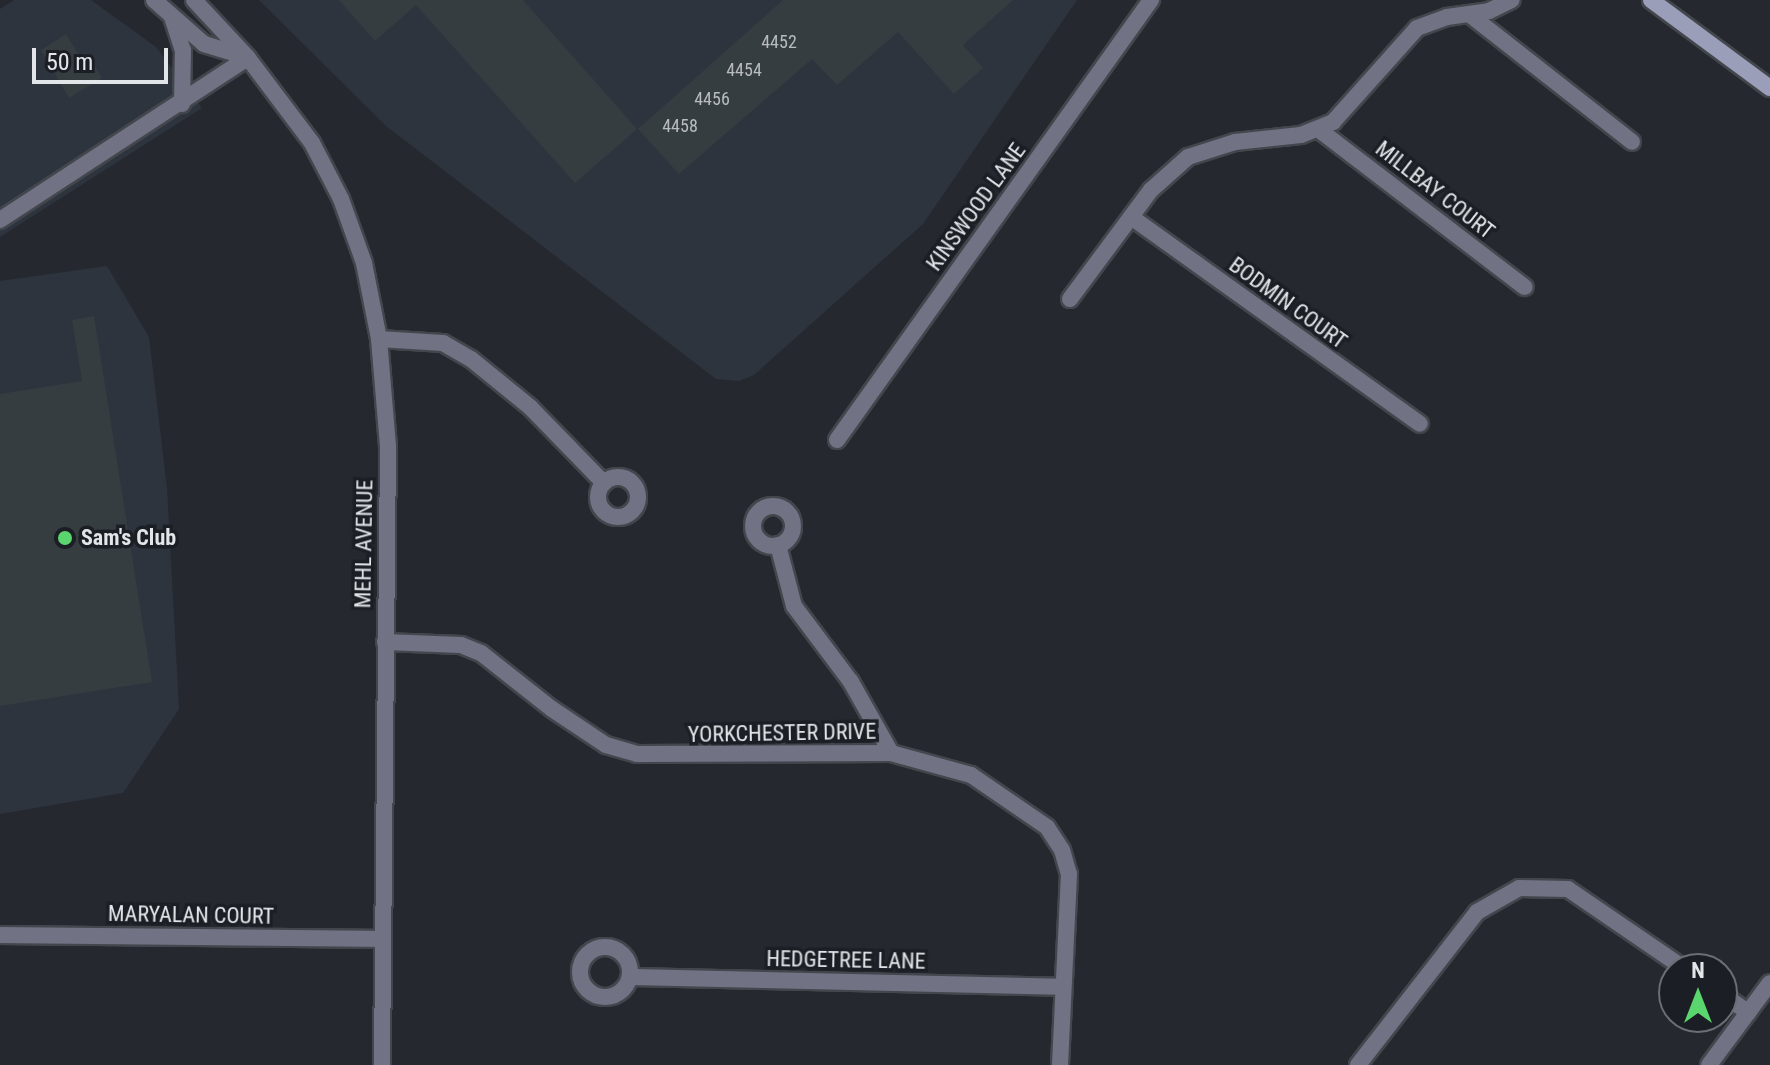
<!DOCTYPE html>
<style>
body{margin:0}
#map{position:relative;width:1770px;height:1065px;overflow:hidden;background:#25292f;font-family:"Roboto Condensed",sans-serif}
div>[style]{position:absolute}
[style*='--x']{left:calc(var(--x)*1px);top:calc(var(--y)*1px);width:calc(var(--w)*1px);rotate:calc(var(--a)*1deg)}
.built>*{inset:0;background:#2d343e}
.building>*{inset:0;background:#363d41}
.roads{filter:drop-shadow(2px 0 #43474d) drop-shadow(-2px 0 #43474d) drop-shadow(0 2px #43474d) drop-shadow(0 -2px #43474d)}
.minor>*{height:16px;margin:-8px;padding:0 8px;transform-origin:8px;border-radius:8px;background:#717384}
.minor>.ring{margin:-8px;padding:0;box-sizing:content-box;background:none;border:16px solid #717384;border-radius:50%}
.tertiary>*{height:16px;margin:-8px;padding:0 8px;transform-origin:8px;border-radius:8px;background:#717384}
.secondary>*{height:16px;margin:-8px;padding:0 8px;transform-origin:8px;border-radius:8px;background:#9a9eb8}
.dots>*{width:22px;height:22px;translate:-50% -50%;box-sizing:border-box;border:4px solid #1b1f25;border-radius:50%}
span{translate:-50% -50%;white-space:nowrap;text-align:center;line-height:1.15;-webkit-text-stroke:7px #1b1f25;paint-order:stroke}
.number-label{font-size:18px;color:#b8bcbf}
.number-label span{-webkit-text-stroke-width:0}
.street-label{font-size:22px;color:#e3e6e9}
.poi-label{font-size:22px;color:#e3e6e9;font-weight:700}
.left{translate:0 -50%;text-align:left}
.north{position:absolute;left:1658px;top:953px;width:80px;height:80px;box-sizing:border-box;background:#1b1f25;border:2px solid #6b6f73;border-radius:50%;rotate:0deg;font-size:22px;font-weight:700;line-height:32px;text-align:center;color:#e3e6e9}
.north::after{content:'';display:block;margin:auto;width:28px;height:36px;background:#5bd56e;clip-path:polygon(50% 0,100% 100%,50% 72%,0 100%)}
.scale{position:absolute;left:32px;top:48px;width:136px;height:36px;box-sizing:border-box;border:4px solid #e3e6e9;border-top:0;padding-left:10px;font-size:24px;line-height:28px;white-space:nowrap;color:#e3e6e9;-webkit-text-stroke:6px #1b1f25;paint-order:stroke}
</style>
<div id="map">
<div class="built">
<i style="clip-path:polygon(14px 0,91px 0,156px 47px,202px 108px,0 237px,0 9px)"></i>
<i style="clip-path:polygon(259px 0,1077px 0,923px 224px,754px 375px,739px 381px,716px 379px,386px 126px)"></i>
<i style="clip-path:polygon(107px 266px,149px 337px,167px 488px,179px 709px,123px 793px,0 814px,0 281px)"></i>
</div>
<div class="building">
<i style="clip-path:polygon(339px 0,523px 0,637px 129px,575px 183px,416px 5px,375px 41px)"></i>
<i style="clip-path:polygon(783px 0,1013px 0,963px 45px,983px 68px,954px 94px,898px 32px,837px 85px,812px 59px,679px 174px,638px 129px)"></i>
<i style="clip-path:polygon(66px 34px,86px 67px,93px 63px,102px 78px,69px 98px,41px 50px)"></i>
<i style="clip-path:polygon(94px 316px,152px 682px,0 706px,0 394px,82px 381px,72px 320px)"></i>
</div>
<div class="roads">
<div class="minor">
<i style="--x:1469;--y:14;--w:207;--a:38.1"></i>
<i style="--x:1318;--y:129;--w:260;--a:37.4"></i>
<i style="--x:1131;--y:217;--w:355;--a:35.6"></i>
<i style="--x:0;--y:220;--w:296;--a:-33.2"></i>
<i style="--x:1070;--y:299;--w:136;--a:-53.4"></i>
<i style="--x:1151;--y:190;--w:50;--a:-41.7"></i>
<i style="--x:1188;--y:157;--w:49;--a:-17.7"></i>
<i style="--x:1235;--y:142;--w:66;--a:-6.1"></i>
<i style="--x:1301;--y:135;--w:35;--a:-22"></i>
<i style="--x:1333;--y:122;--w:126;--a:-48.2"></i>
<i style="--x:1417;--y:28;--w:32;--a:-20"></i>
<i style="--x:1447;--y:17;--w:42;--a:-8.1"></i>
<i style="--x:1489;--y:11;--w:25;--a:-26"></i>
<i style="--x:379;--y:339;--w:64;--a:3.6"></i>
<i style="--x:443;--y:343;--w:32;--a:30"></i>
<i style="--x:471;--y:359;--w:76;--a:39.1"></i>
<i style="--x:530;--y:407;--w:106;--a:45.8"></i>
<i style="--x:837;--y:440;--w:541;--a:-54.49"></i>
<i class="ring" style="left:598px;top:477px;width:24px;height:24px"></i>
<i class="ring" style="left:753px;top:506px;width:24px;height:24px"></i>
<i style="--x:778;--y:545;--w:63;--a:75.3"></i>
<i style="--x:794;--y:606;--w:95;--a:53.1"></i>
<i style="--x:851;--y:682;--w:81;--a:60.6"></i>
<i style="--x:385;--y:642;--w:76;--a:2.3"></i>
<i style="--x:461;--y:645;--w:22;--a:22"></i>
<i style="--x:481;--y:653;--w:90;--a:38.3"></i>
<i style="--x:552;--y:709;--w:65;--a:33.7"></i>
<i style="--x:606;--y:745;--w:32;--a:16"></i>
<i style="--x:637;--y:754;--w:254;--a:-0.2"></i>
<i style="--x:891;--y:753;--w:83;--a:15.4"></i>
<i style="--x:971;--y:775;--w:92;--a:34.4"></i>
<i style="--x:1047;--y:827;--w:27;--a:57"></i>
<i style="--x:1062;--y:850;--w:25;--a:74"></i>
<i style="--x:1069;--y:874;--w:191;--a:92.7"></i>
<i style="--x:0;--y:935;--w:382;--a:0.6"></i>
<i class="ring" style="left:580px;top:947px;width:34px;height:34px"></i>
<i style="--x:630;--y:977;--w:432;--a:1.3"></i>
<i style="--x:1722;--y:994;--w:32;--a:35"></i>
<i style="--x:1358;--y:1065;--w:194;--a:-52.1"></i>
<i style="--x:1477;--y:912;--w:48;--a:-29.7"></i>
<i style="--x:1519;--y:888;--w:49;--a:1.2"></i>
<i style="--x:1568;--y:889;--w:142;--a:34.4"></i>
<i style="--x:1709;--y:1065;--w:102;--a:-53.4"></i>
</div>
<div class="tertiary">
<i style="--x:154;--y:0;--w:67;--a:41.3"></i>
<i style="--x:204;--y:44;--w:45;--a:16.8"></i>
<i style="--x:194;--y:0;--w:79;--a:47"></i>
<i style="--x:248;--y:58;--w:106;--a:53"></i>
<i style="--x:312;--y:143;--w:63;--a:62.6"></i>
<i style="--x:341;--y:199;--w:68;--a:70.2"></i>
<i style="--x:364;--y:263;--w:77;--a:78.8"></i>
<i style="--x:379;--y:339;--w:108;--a:85.2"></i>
<i style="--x:388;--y:447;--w:618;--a:90.56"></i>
<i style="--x:172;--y:17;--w:35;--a:72"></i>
<i style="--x:183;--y:50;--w:54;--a:91.1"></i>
</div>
<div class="secondary">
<i style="--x:1651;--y:0;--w:148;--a:36.5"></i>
</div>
</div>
<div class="dots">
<i style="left:65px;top:538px;background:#5bd56e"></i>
</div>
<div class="number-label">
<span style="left:779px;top:42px">4452</span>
<span style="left:744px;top:70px">4454</span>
<span style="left:712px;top:99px">4456</span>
<span style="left:680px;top:126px">4458</span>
</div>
<div class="street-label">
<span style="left:1435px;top:190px;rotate:38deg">MILLBAY COURT</span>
<span style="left:976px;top:207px;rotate:-54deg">KINSWOOD LANE</span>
<span style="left:1288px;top:303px;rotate:36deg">BODMIN COURT</span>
<span style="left:364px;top:544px;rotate:-89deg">MEHL AVENUE</span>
<span style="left:782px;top:733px;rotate:-1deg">YORKCHESTER DRIVE</span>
<span style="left:191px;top:915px;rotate:1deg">MARYALAN COURT</span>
<span style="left:846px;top:960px;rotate:1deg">HEDGETREE LANE</span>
</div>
<div class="poi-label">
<span class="left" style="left:81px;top:538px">Sam's Club</span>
</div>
<div class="north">N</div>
<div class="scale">50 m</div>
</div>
